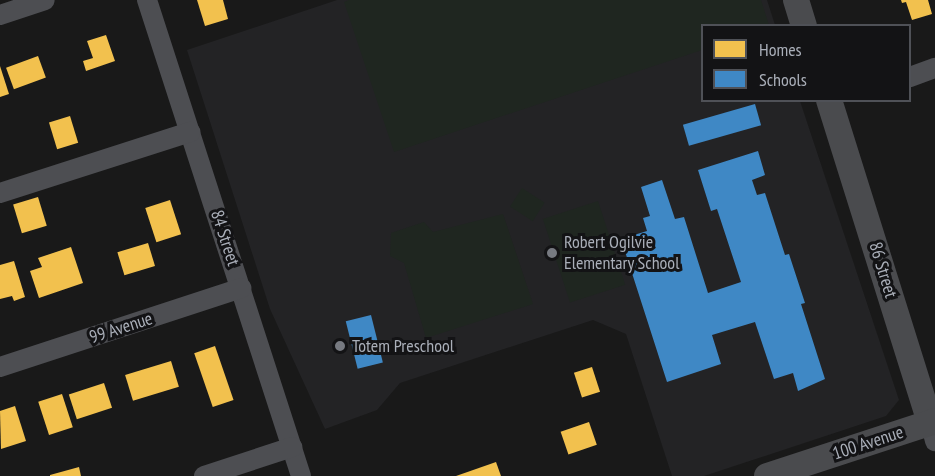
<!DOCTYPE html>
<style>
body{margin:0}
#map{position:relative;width:935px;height:476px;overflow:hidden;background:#191919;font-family:"PT Sans Narrow",sans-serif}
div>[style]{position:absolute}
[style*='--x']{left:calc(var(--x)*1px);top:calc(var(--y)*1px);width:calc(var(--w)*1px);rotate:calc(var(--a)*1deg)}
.built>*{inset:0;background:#232325}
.green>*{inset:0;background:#1f2620;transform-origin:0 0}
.homes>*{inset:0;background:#f2c14e;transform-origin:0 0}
.schools>*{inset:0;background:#3f88c5;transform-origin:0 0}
.minor>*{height:20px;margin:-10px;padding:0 10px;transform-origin:10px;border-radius:10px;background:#4d4e52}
.major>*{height:26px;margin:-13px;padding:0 13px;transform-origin:13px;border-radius:13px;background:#4a4b4e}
.dots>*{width:16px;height:16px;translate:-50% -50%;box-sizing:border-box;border:3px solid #131315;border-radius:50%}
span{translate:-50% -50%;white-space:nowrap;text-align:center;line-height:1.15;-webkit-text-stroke:6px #131315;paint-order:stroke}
.street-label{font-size:18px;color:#aaafb9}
.poi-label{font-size:18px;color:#aaafb9}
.left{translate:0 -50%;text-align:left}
.legend{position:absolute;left:701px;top:24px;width:210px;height:78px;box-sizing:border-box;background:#131315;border:2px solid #4f5157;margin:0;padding:8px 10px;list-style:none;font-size:18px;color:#aaafb9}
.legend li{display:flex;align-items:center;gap:12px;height:30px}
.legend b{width:30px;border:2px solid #4f5157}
</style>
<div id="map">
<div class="built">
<i style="clip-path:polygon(337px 0,767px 0,775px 25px,702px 26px,702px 100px,800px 101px,899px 400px,886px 416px,704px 476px,672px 476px,626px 334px,593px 320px,400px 383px,377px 410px,325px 429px,270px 309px,187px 50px)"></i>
</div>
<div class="green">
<i style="clip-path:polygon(349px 0,761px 0,769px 25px,702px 26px,702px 50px,394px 152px,344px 2px)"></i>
<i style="left:522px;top:188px;width:27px;height:22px;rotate:33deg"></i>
<i style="left:598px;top:201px;width:88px;height:58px;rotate:72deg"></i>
<i style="clip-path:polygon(503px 214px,533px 304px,426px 338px,404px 263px,390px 256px,391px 233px,424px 222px,433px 232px)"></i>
</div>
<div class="homes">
<i style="clip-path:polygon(197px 0,223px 0,228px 19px,205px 26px)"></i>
<i style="clip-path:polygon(901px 0,928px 0,932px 14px,912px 20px,906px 2px,902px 3px)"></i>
<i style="clip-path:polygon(106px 35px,115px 61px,86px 71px,83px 61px,93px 58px,87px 41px)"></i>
<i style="left:38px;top:56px;width:23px;height:34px;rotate:70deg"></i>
<i style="clip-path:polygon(0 66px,9px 94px,0 97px)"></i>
<i style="left:70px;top:116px;width:28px;height:22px;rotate:73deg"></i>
<i style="left:38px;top:197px;width:30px;height:26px;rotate:73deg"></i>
<i style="left:170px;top:200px;width:36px;height:26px;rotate:72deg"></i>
<i style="left:148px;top:243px;width:24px;height:32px;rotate:73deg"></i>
<i style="clip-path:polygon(71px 247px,83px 283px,39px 298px,30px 271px,42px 267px,38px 258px)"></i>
<i style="clip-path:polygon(14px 261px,25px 297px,14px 301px,12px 296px,0 299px,0 265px)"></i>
<i style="left:215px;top:346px;width:57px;height:22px;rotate:71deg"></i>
<i style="left:171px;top:361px;width:27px;height:48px;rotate:73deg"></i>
<i style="left:592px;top:367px;width:26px;height:19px;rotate:72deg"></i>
<i style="left:104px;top:383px;width:26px;height:37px;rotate:72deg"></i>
<i style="left:62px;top:394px;width:35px;height:25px;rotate:72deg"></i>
<i style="clip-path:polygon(15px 406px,26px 441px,1px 449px,0 411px)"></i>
<i style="left:589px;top:422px;width:24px;height:30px;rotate:71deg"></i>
<i style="clip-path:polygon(496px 462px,501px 476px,456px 476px)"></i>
<i style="clip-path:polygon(79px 467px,81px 476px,50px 476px,50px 475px)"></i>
</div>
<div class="schools">
<i style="left:755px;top:104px;width:22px;height:75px;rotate:74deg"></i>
<i style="clip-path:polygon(758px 151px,765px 175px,752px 180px,757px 195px,765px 193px,785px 255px,789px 254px,805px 303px,801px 304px,825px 379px,798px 391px,793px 373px,774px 379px,755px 322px,712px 335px,721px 364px,667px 382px,621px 239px,647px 231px,643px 218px,650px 216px,641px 187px,662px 180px,675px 219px,684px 217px,708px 293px,741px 282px,717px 209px,711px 211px,698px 170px)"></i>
<i style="left:371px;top:315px;width:49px;height:26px;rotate:76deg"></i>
</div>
<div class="minor">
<i style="--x:147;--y:0;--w:500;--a:72.07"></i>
<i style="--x:0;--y:15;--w:47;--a:-18.4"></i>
<i style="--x:910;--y:77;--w:27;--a:-20"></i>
<i style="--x:0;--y:193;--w:200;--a:-17.8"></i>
<i style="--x:0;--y:367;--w:254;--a:-18.1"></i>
<i style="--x:930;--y:422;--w:20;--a:75"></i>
<i style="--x:204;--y:476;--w:93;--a:-18.2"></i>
</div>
<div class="major">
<i style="--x:796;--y:0;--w:27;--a:73"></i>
<i style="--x:829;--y:100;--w:337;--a:72.6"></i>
<i style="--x:767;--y:476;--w:177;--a:-18.1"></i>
</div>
<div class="dots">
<i style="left:552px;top:253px;background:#777a81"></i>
<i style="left:340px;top:346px;background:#777a81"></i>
</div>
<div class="street-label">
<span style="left:225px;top:238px;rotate:72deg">84 Street</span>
<span style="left:883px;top:270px;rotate:73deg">86 Street</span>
<span style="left:121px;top:328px;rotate:-18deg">99 Avenue</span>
<span style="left:868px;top:443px;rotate:-18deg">100 Avenue</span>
</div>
<div class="poi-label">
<span class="left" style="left:564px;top:253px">Robert Ogilvie<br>Elementary School</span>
<span class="left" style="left:352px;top:346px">Totem Preschool</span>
</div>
<ul class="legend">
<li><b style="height:16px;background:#f2c14e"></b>Homes</li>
<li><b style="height:16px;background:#3f88c5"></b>Schools</li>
</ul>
</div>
